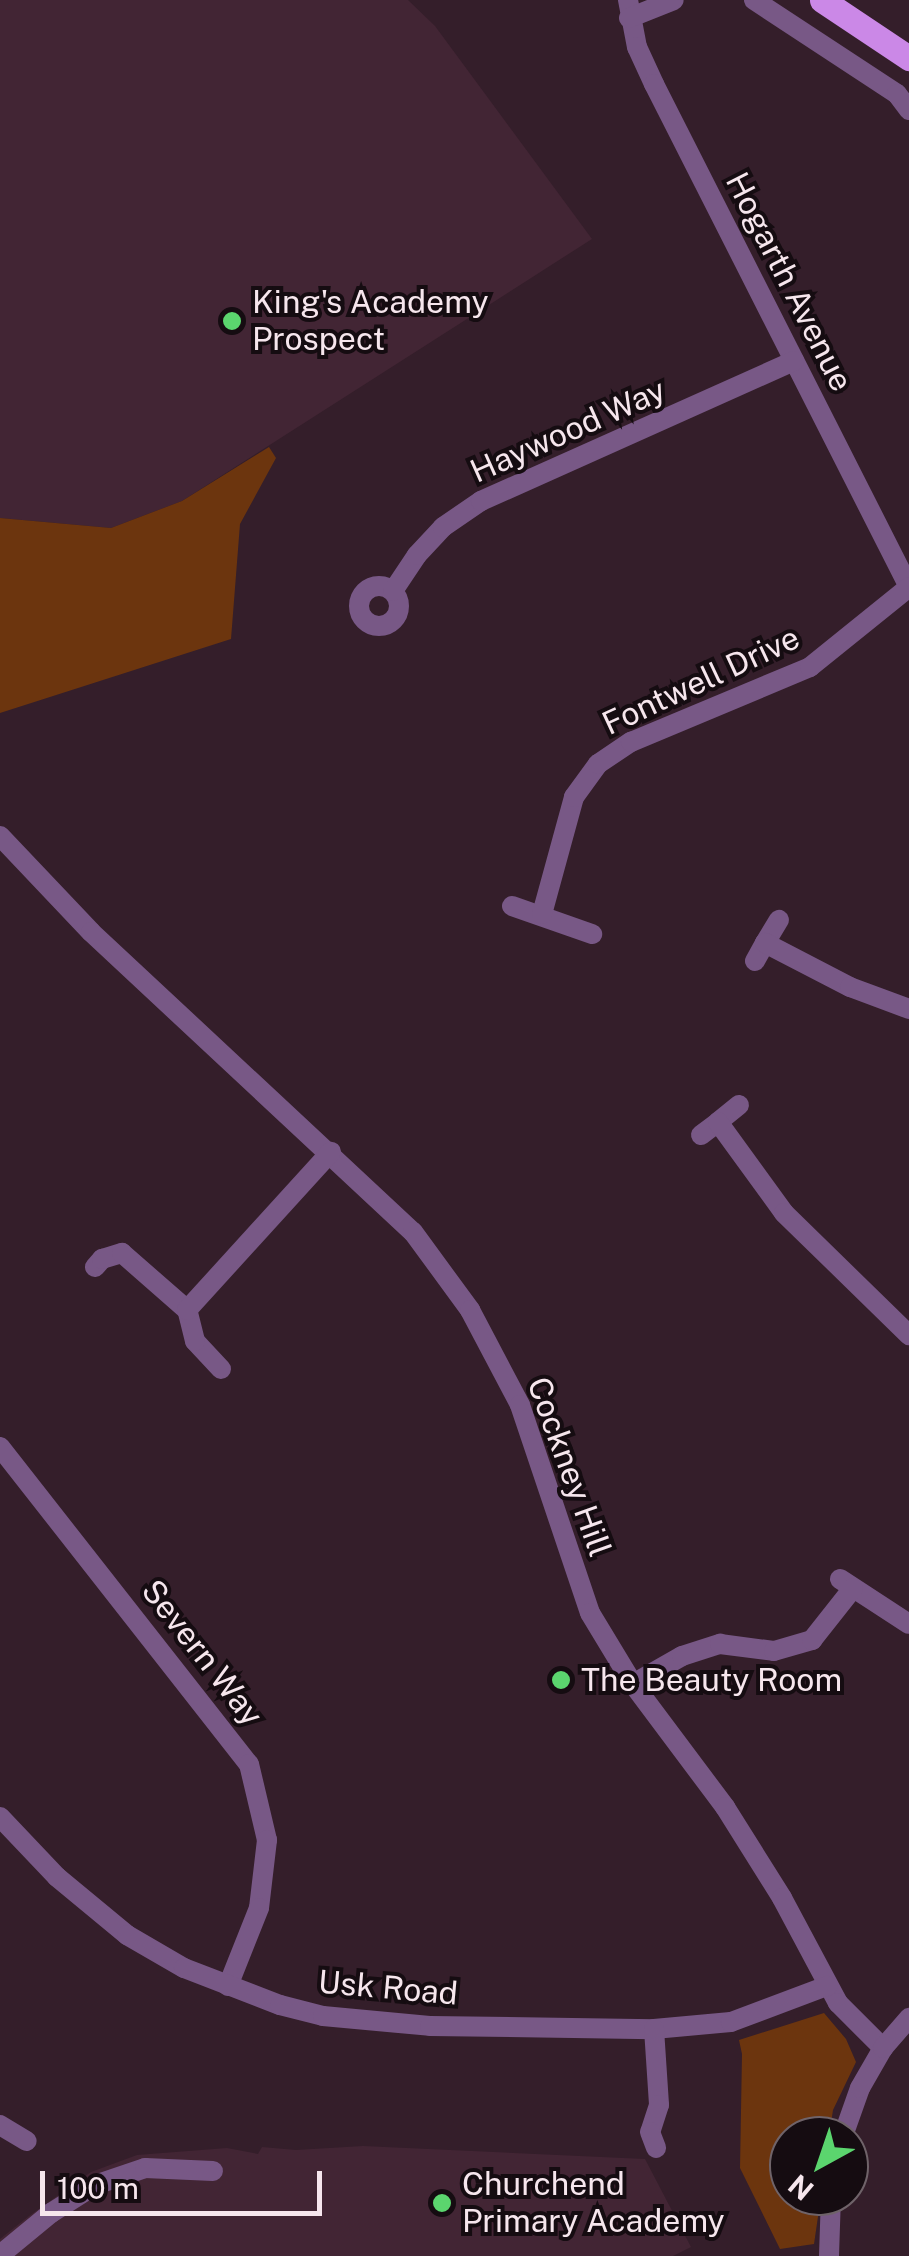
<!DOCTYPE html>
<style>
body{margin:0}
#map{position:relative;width:909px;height:2256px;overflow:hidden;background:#341e2a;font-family:"Public Sans",sans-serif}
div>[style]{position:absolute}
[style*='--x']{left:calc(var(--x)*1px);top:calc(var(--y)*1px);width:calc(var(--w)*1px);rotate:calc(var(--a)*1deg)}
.built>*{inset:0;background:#422534}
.green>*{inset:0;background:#6c350e}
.minor>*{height:20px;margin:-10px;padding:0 10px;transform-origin:10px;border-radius:10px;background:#785886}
.minor>.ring{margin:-10px;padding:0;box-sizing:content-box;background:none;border:20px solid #785886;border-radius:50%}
.primary>*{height:25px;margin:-12.5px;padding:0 12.5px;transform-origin:12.5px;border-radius:12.5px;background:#cb88e7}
.dots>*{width:28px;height:28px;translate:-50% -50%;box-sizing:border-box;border:5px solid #150c11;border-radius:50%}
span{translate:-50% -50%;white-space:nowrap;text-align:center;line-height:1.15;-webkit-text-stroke:8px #150c11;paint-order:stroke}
.street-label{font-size:32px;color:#f6e6ed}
.poi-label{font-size:32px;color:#f6e6ed}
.left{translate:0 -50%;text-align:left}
.north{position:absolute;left:769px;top:2116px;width:100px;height:100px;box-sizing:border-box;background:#150c11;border:2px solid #6f6369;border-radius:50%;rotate:220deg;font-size:28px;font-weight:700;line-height:40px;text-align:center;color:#f6e6ed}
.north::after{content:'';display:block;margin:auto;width:35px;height:45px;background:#5bd56e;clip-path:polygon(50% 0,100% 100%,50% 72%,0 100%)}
.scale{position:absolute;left:40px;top:2171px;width:282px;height:45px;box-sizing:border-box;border:5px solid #f6e6ed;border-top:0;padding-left:12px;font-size:30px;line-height:35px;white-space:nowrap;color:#f6e6ed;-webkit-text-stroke:8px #150c11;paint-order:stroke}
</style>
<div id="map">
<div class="built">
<i style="clip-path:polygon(0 0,408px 0,435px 26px,592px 239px,182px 501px,111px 528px,0 518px)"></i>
<i style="clip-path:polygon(363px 2146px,645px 2159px,691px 2247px,673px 2256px,0 2256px,0 2239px,29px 2216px,91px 2172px,137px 2155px,227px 2148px,258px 2154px,262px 2147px,296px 2150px)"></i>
</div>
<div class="green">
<i style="clip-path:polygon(269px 447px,276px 458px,240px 524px,231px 639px,0 713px,0 518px,111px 528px,182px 501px)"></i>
<i style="clip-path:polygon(824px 2013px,846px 2039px,856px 2062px,833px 2110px,829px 2136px,789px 2136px,789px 2196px,821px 2196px,814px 2244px,780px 2249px,740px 2168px,742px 2054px,739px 2040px)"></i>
</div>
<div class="minor">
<i style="--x:628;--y:0;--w:48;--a:79.2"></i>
<i style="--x:637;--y:47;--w:41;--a:65.3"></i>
<i style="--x:654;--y:84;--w:564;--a:63.12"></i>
<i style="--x:754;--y:0;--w:171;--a:33.3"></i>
<i style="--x:897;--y:94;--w:20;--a:53"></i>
<i style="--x:629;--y:18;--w:48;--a:-21.8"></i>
<i class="ring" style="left:359px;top:586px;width:20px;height:20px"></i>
<i style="--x:393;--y:591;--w:43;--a:-56.3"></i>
<i style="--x:417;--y:555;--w:38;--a:-47"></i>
<i style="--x:443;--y:527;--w:46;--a:-34.4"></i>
<i style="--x:481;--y:501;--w:343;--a:-24.1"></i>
<i style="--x:0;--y:836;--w:132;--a:46.5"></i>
<i style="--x:91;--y:932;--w:440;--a:43"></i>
<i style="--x:413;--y:1232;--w:97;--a:53.8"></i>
<i style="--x:470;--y:1310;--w:107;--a:62.2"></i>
<i style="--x:520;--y:1405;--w:219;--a:71.4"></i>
<i style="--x:590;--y:1613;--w:83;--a:58.8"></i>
<i style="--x:633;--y:1684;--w:154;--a:53.2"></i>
<i style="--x:725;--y:1807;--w:107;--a:57.9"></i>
<i style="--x:782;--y:1898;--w:119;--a:61.9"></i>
<i style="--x:838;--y:2003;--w:64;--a:45"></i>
<i style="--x:512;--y:906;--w:85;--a:19.3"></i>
<i style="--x:542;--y:914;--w:121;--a:-74.7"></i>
<i style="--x:574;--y:797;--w:41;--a:-54"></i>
<i style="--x:598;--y:764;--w:40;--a:-34"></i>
<i style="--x:631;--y:742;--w:194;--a:-22.7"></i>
<i style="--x:810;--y:667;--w:127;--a:-38.9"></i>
<i style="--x:765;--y:943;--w:27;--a:-59"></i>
<i style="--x:755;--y:961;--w:21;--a:-61"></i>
<i style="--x:765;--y:943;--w:96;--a:27.4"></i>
<i style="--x:850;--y:987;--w:63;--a:20.4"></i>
<i style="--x:718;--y:1122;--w:27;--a:-39"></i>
<i style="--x:701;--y:1135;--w:21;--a:-37"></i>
<i style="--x:718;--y:1122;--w:112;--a:54"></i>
<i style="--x:784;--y:1213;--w:175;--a:44.3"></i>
<i style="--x:95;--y:1267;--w:11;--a:-49"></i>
<i style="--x:102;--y:1259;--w:21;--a:-17"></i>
<i style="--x:122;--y:1253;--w:86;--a:41.2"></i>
<i style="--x:221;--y:1369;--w:38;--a:-133"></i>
<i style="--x:195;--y:1341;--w:32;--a:-104"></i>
<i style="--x:187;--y:1310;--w:214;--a:-47.7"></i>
<i style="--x:0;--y:1447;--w:403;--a:51.9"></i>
<i style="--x:249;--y:1764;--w:78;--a:76.7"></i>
<i style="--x:267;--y:1840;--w:68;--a:96.7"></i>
<i style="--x:259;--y:1908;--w:84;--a:111.7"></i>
<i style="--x:840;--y:1579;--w:82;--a:33.1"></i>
<i style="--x:633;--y:1684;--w:56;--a:-29.7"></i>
<i style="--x:682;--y:1656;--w:40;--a:-18"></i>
<i style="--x:720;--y:1644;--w:54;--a:7.4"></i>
<i style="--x:774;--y:1651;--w:40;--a:-16"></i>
<i style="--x:812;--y:1640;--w:66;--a:-51.7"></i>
<i style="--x:0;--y:1817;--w:83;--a:46.5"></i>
<i style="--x:57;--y:1877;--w:91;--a:39.6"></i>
<i style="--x:127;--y:1935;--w:66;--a:30.1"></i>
<i style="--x:184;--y:1968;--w:103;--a:21.1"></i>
<i style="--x:280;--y:2005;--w:44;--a:14.3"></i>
<i style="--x:323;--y:2016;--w:107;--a:5.3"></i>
<i style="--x:430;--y:2026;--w:224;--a:0.8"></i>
<i style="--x:654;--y:2029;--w:77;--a:-5.2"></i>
<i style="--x:731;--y:2022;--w:103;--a:-20.6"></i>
<i style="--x:654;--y:2029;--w:76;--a:86.2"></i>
<i style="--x:659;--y:2105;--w:28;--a:108"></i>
<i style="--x:650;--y:2132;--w:17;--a:69"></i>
<i style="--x:0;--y:2125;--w:31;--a:31"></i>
<i style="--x:843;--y:2136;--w:51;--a:-70.5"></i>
<i style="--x:860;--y:2088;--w:46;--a:-60.1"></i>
<i style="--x:883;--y:2048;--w:40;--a:-49"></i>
<i style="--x:0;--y:2255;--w:66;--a:-39.5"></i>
<i style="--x:51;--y:2213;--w:52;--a:-32.5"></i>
<i style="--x:95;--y:2185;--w:53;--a:-18.8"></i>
<i style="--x:145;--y:2168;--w:68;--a:2.5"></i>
<i style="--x:829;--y:2256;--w:60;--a:-88.1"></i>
</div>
<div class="primary">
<i style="--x:822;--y:0;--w:105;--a:33.7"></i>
</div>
<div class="dots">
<i style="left:232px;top:321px;background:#5bd56e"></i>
<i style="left:561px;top:1680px;background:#5bd56e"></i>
<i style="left:442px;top:2203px;background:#5bd56e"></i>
</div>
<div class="street-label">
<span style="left:789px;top:282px;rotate:63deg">Hogarth Avenue</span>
<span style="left:568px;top:431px;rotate:-24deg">Haywood Way</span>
<span style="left:701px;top:681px;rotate:-25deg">Fontwell Drive</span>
<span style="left:569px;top:1467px;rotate:70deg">Cockney Hill</span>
<span style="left:202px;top:1653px;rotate:52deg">Severn Way</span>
<span style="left:388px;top:1988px;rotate:5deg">Usk Road</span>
</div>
<div class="poi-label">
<span class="left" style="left:252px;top:321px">King's Academy<br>Prospect</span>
<span class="left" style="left:581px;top:1680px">The Beauty Room</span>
<span class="left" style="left:462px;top:2203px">Churchend<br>Primary Academy</span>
</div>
<div class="north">N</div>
<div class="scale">100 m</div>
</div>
